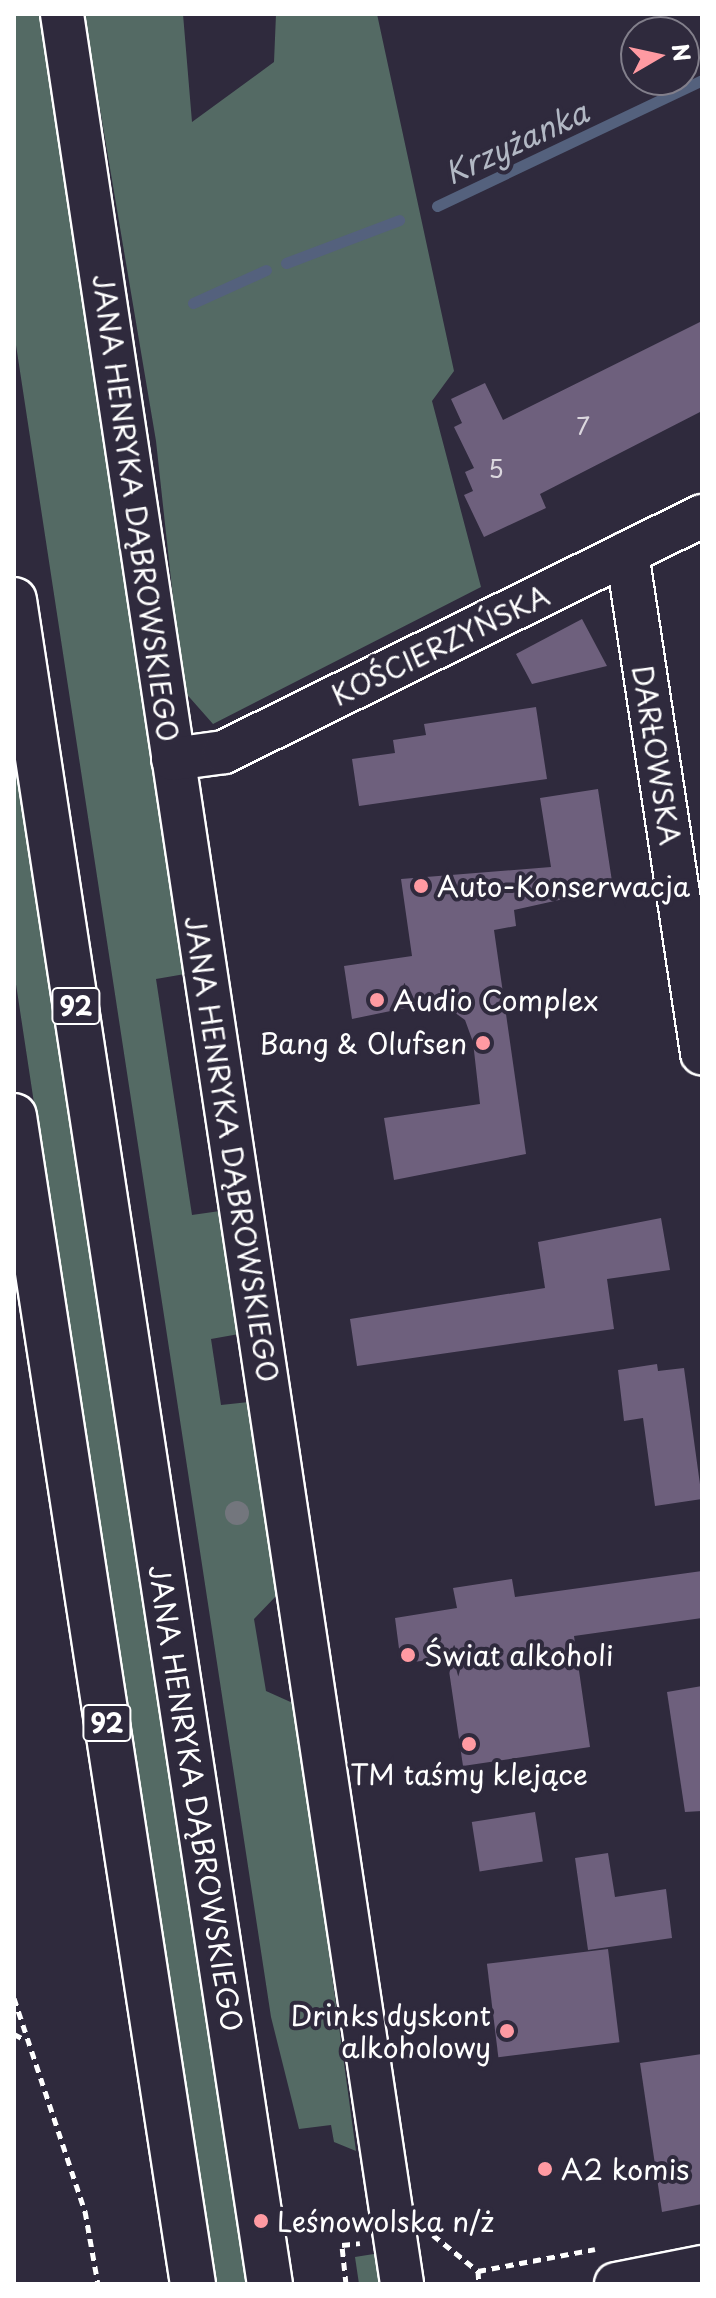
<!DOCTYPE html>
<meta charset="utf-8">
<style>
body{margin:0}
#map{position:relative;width:716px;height:2298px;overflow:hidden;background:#2f2a3d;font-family:"Playpen Sans",sans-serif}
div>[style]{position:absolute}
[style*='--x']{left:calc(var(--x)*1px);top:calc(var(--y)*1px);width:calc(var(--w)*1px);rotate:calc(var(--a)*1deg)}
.green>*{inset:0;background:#546a64}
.stream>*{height:11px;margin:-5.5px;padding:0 5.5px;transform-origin:5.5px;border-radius:5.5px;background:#54617d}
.building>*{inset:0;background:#6e607d;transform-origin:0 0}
.path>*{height:5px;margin-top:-2.5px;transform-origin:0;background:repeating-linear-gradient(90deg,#fff 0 8px,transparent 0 14px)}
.roads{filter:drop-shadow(2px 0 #fff) drop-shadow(-2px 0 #fff) drop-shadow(0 2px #fff) drop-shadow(0 -2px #fff)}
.minor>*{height:42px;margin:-21px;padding:0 21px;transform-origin:21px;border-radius:21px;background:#2f2a3d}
.primary>*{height:44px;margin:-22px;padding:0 22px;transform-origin:22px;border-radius:22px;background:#2f2a3d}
.trees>*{width:24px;height:24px;margin:-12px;border-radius:50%;background:#73767d}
.dots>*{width:22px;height:22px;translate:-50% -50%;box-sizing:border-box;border:4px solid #2f2a3d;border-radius:50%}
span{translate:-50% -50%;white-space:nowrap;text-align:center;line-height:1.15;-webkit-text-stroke:8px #2f2a3d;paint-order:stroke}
.number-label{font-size:24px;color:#dbd7de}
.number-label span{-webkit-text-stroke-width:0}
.shield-label span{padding:2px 6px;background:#2f2a3d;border:2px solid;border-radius:6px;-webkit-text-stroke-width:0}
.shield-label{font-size:26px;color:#fff;font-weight:700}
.street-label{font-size:28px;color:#fff}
.poi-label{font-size:28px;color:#fff}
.left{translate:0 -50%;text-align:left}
.right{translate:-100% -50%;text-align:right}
.water-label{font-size:30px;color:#b2b8c4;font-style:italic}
.frame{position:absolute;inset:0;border:16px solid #fff;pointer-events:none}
.north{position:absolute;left:620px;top:16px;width:80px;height:80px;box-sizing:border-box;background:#2f2a3d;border:2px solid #827f8b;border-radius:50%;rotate:81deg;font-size:22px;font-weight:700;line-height:32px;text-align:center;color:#fff}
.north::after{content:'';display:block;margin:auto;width:28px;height:36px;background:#ff9aa2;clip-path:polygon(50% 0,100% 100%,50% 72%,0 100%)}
</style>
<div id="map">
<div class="green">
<i style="clip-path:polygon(14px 14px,39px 14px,185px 974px,156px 979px,192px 1215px,220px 1211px,239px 1334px,211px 1339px,221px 1405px,249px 1402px,278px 1594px,254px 1619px,266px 1691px,295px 1704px,356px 2151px,334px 2142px,331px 2125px,299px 2129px,271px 2017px,14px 332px)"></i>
<i style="clip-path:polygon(84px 14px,183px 14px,192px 122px,274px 62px,276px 14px,377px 14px,454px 371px,432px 401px,481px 587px,213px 724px,183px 690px,156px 441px)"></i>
<i style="clip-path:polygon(14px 746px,55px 1022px,248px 2284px,213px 2284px,14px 971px)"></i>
<i style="clip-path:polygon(380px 2253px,385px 2284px,359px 2284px,355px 2257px)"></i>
</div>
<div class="stream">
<i style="--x:437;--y:206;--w:293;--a:-25.4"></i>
<i style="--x:286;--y:263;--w:121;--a:-20.8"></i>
<i style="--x:193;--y:303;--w:80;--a:-24.3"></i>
</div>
<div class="building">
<i style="clip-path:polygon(702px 321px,702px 411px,540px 494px,546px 508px,484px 537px,464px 495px,473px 491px,465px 472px,474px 468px,454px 427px,462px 423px,451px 399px,485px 383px,503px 420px)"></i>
<i style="clip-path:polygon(582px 619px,607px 666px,532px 684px,516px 654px)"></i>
<i style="clip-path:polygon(536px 707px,547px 779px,359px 806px,352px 759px,395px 753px,393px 740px,426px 735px,424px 724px)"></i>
<i style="clip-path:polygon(598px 789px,613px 888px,514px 910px,516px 926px,494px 930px,526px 1154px,394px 1180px,384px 1118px,480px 1104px,473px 1042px,465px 1020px,439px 1001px,352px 1019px,344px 966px,412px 956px,401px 879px,551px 867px,540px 798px)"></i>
<i style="clip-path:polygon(661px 1218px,670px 1270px,607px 1279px,614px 1329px,357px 1366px,350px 1319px,545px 1288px,538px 1242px)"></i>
<i style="clip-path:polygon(657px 1364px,658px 1371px,684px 1368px,702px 1499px,655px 1506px,643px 1418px,624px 1421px,618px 1370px)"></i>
<i style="clip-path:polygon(702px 1571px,702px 1618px,574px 1636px,590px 1747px,463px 1766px,447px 1657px,401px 1664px,395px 1618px,457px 1608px,453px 1588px,512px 1579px,515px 1597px)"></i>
<i style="clip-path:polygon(702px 1686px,702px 1811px,685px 1812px,667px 1692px)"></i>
<i style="left:535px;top:1812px;width:50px;height:64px;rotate:81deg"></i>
<i style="clip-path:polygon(608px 1853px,615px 1897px,666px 1889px,672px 1938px,588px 1950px,575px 1858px)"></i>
<i style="left:608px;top:1949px;width:94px;height:122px;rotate:83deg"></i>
<i style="clip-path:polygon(702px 2054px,702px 2204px,662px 2212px,640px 2063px)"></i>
</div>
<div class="path">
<i style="--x:14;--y:1998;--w:225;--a:71.6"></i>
<i style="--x:85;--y:2211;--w:74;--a:79.9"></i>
<i style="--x:14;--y:2034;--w:13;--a:27"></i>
<i style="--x:433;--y:2235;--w:58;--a:38.7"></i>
<i style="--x:478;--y:2271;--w:13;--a:86"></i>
<i style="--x:478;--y:2271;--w:119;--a:-10.6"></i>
<i style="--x:346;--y:2284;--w:39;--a:-96"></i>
<i style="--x:342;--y:2245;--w:18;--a:-6"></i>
</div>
<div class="roads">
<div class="minor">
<i style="--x:62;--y:14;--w:2295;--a:81.48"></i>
<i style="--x:627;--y:553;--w:506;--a:81.47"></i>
<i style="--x:173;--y:759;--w:51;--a:-7.8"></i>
<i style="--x:224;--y:752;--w:533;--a:-26.28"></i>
<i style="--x:616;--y:2284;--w:88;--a:-11.2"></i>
</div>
<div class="primary">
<i style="--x:14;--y:600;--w:1703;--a:81.36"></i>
<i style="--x:14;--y:1116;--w:1182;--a:81.29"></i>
</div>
</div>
<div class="trees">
<i style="left:237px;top:1513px"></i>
</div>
<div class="dots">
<i style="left:421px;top:886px;background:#ff9aa2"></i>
<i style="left:377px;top:1000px;background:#ff9aa2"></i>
<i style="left:483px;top:1043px;background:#ff9aa2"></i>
<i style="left:408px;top:1655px;background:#ff9aa2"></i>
<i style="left:469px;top:1744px;background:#ff9aa2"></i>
<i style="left:507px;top:2031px;background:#ff9aa2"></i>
<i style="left:545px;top:2169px;background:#ff9aa2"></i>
<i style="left:261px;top:2221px;background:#ff9aa2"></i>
</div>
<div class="number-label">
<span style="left:583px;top:426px">7</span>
<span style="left:496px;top:469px">5</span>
</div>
<div class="shield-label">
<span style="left:76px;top:1006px">92</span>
<span style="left:107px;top:1723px">92</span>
</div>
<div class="street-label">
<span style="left:136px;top:508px;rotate:82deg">JANA HENRYKA DĄBROWSKIEGO</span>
<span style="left:440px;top:645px;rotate:-26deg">KOŚCIERZYŃSKA</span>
<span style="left:657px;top:755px;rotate:81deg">DARŁOWSKA</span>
<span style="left:232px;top:1149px;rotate:81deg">JANA HENRYKA DĄBROWSKIEGO</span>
<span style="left:196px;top:1798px;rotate:81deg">JANA HENRYKA DĄBROWSKIEGO</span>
</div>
<div class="poi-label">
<span class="left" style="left:437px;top:886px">Auto-Konserwacja</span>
<span class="left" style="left:393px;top:1000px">Audio Complex</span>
<span class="right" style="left:467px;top:1043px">Bang &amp; Olufsen</span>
<span class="left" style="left:424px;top:1655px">Świat alkoholi</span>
<span style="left:469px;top:1774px">TM taśmy klejące</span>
<span class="right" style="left:491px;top:2031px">Drinks dyskont<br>alkoholowy</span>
<span class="left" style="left:561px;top:2169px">A2 komis</span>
<span class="left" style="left:277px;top:2221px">Leśnowolska n/ż</span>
</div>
<div class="water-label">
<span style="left:516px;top:142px;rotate:-25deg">Krzyżanka</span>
</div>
<div class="frame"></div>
<div class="north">N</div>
</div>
